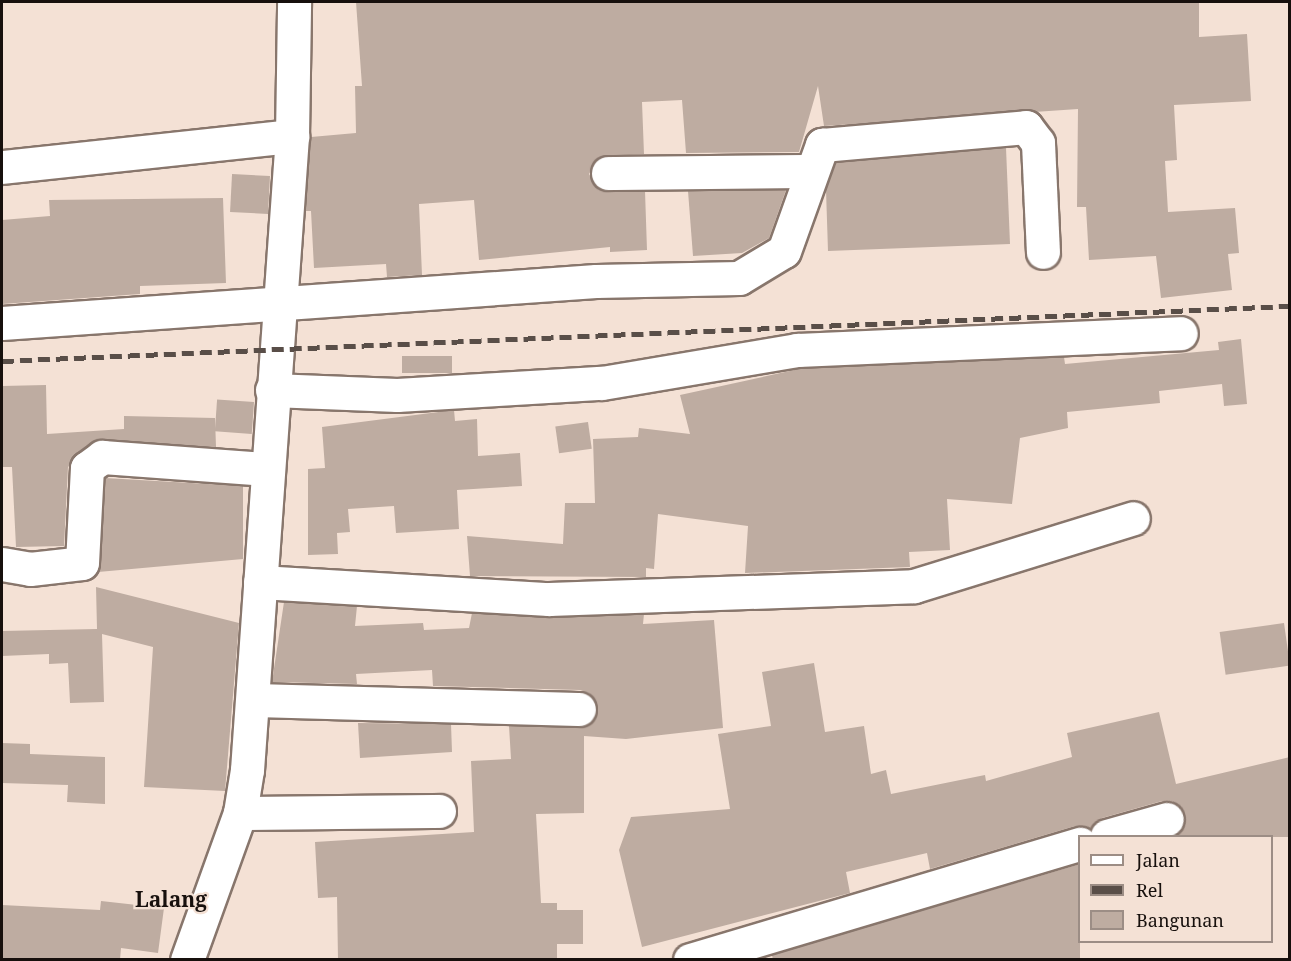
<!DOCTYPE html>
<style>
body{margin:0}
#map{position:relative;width:1291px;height:961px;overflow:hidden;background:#f4e1d5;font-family:"Noto Serif",serif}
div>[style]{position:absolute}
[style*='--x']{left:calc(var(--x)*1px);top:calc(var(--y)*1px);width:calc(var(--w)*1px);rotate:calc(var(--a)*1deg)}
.building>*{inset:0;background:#beaca1;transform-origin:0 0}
.roads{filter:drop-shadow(2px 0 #88766c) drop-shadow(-2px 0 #88766c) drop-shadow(0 2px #88766c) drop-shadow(0 -2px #88766c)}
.minor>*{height:33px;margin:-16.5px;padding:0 16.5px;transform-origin:16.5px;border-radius:16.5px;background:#fff}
.rail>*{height:4.5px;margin-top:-2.25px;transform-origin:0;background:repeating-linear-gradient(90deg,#594e48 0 12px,transparent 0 18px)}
span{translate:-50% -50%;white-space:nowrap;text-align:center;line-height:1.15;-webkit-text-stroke:4.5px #f4e1d5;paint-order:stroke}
.quarter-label{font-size:21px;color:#17100d;font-weight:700}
.frame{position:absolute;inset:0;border:3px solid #17100d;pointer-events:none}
.legend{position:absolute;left:1078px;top:835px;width:195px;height:108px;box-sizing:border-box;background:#f4e1d5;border:2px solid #9c8d85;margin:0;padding:8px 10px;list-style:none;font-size:18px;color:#17100d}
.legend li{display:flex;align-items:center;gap:12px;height:30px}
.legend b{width:30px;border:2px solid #9c8d85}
</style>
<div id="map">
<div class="building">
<i style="clip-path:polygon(356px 2px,1199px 2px,1199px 37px,1247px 34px,1251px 101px,1174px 105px,1177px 160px,1165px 161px,1168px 212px,1235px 208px,1239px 253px,1228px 254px,1232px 290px,1161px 298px,1156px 256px,1089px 260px,1086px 207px,1077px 207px,1078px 109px,824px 126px,818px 86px,799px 152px,686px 153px,682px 100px,642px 102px,644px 154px,599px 157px,589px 174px,599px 190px,645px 191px,647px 250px,610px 252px,610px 247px,479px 260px,474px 200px,419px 204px,422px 275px,387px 277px,386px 264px,314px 268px,311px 211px,305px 211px,311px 137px,356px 133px,355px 86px,362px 86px)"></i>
<i style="clip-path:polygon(1006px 148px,1010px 244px,828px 251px,826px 190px,836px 163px)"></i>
<i style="left:270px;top:176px;width:38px;height:38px;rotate:93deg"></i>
<i style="clip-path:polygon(786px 190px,769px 238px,742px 253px,693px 256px,688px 191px)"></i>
<i style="clip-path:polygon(223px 198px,226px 283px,140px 286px,140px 294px,2px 304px,2px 220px,50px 216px,49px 200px)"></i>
<i style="clip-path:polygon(1241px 339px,1247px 404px,1224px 406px,1222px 384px,1159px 391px,1160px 403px,1067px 412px,1068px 428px,1020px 438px,1012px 504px,947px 499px,950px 550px,909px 552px,910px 567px,745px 573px,748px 526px,658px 514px,654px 569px,646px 568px,646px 577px,470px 576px,467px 536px,563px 544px,565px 503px,595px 503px,593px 439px,638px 437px,639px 428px,690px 434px,680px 395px,799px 369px,1064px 357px,1065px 364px,1219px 350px,1218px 342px)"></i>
<i style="left:452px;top:356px;width:17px;height:50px;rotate:90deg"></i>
<i style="clip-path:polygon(46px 385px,47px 434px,124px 429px,124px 416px,215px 418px,216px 447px,92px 442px,68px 467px,64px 546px,16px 547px,12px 467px,3px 467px,2px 386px)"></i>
<i style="left:254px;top:402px;width:32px;height:37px;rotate:94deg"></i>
<i style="clip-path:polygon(454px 410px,455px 421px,477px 419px,478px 456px,520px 453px,522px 486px,457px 490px,459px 529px,396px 533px,394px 506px,348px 509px,350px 532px,337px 533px,338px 554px,308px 555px,308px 469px,325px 468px,322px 427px)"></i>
<i style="left:588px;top:422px;width:27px;height:33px;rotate:82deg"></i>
<i style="clip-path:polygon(105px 478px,243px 486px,243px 559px,98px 572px)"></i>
<i style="clip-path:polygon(96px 587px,239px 623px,225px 791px,144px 787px,153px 647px,102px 634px,104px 702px,70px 703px,68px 663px,49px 664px,49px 654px,2px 656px,2px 631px,97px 629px)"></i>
<i style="clip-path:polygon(284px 602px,357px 606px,355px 626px,423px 623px,424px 630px,469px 628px,472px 613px,644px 614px,643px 624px,714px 620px,723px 728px,626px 739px,584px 736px,584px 813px,536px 814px,541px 903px,557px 903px,557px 910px,583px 910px,583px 944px,557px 944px,557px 960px,338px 960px,337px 897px,318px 898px,315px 842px,474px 832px,471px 761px,511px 759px,509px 726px,579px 728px,595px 719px,598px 709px,589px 693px,580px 690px,433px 686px,432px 670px,356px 674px,357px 684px,272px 682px)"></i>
<i style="left:1284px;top:623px;width:43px;height:65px;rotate:82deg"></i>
<i style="clip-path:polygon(814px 663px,825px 732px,864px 726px,871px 774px,886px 770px,891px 794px,985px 775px,986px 781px,1072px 757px,1067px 733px,1159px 712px,1176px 784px,1290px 757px,1290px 837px,1173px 837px,1185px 824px,1185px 813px,1172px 801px,1162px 801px,1102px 818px,1090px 829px,1075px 826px,930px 869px,927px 853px,846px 872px,850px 893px,642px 947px,619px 850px,631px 817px,730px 809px,718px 734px,771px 726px,762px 672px)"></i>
<i style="clip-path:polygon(358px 723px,451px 724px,452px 752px,360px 758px)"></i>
<i style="clip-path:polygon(2px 743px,30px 744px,30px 754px,105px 757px,105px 804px,67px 802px,68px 785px,2px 783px)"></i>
<i style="clip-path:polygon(1080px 864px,1080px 960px,773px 960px,772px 955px)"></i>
<i style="clip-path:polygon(101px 901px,164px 908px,158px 953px,121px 948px,120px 960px,2px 960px,2px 905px,100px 910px)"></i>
</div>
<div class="roads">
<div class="minor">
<i style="--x:2;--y:167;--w:292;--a:-6.1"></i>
<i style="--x:608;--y:173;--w:202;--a:-0.6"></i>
<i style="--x:2;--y:323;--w:595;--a:-4.04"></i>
<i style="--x:596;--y:281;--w:143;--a:-1.2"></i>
<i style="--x:739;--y:278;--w:52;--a:-31"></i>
<i style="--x:784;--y:251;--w:113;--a:-70.3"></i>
<i style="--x:822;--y:145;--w:205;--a:-5"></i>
<i style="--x:1026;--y:127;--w:20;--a:53"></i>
<i style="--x:1038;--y:143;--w:109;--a:87.4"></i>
<i style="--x:272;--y:390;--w:125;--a:2.3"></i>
<i style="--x:397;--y:395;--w:205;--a:-3.4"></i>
<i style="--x:602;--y:383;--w:198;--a:-9.6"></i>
<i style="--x:797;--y:350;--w:384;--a:-2.5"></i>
<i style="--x:2;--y:564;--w:28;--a:10"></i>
<i style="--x:30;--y:569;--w:52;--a:-6.6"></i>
<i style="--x:82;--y:563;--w:95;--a:-87"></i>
<i style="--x:87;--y:468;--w:19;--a:-36"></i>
<i style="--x:102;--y:457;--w:163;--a:4.2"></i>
<i style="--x:260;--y:582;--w:289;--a:3.4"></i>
<i style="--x:549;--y:599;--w:365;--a:-2"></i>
<i style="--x:914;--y:586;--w:229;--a:-17.2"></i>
<i style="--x:254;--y:700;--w:325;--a:1.6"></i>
<i style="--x:240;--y:813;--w:199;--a:-0.6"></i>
<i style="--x:1107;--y:836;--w:62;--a:-15.8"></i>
<i style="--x:187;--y:960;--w:156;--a:-70.2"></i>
<i style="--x:240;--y:813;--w:44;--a:-80.8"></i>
<i style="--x:247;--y:770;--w:636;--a:-85.94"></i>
<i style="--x:292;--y:136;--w:134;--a:-89.1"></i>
<i style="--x:690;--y:960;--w:407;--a:-16.6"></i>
</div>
</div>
<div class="rail">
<i style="--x:2;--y:361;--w:1289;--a:-2.45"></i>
</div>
<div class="quarter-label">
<span style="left:171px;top:899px">Lalang</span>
</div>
<div class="frame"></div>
<ul class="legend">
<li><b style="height:8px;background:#fff"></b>Jalan</li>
<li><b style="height:8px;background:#594e48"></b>Rel</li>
<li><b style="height:16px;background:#beaca1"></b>Bangunan</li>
</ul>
</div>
